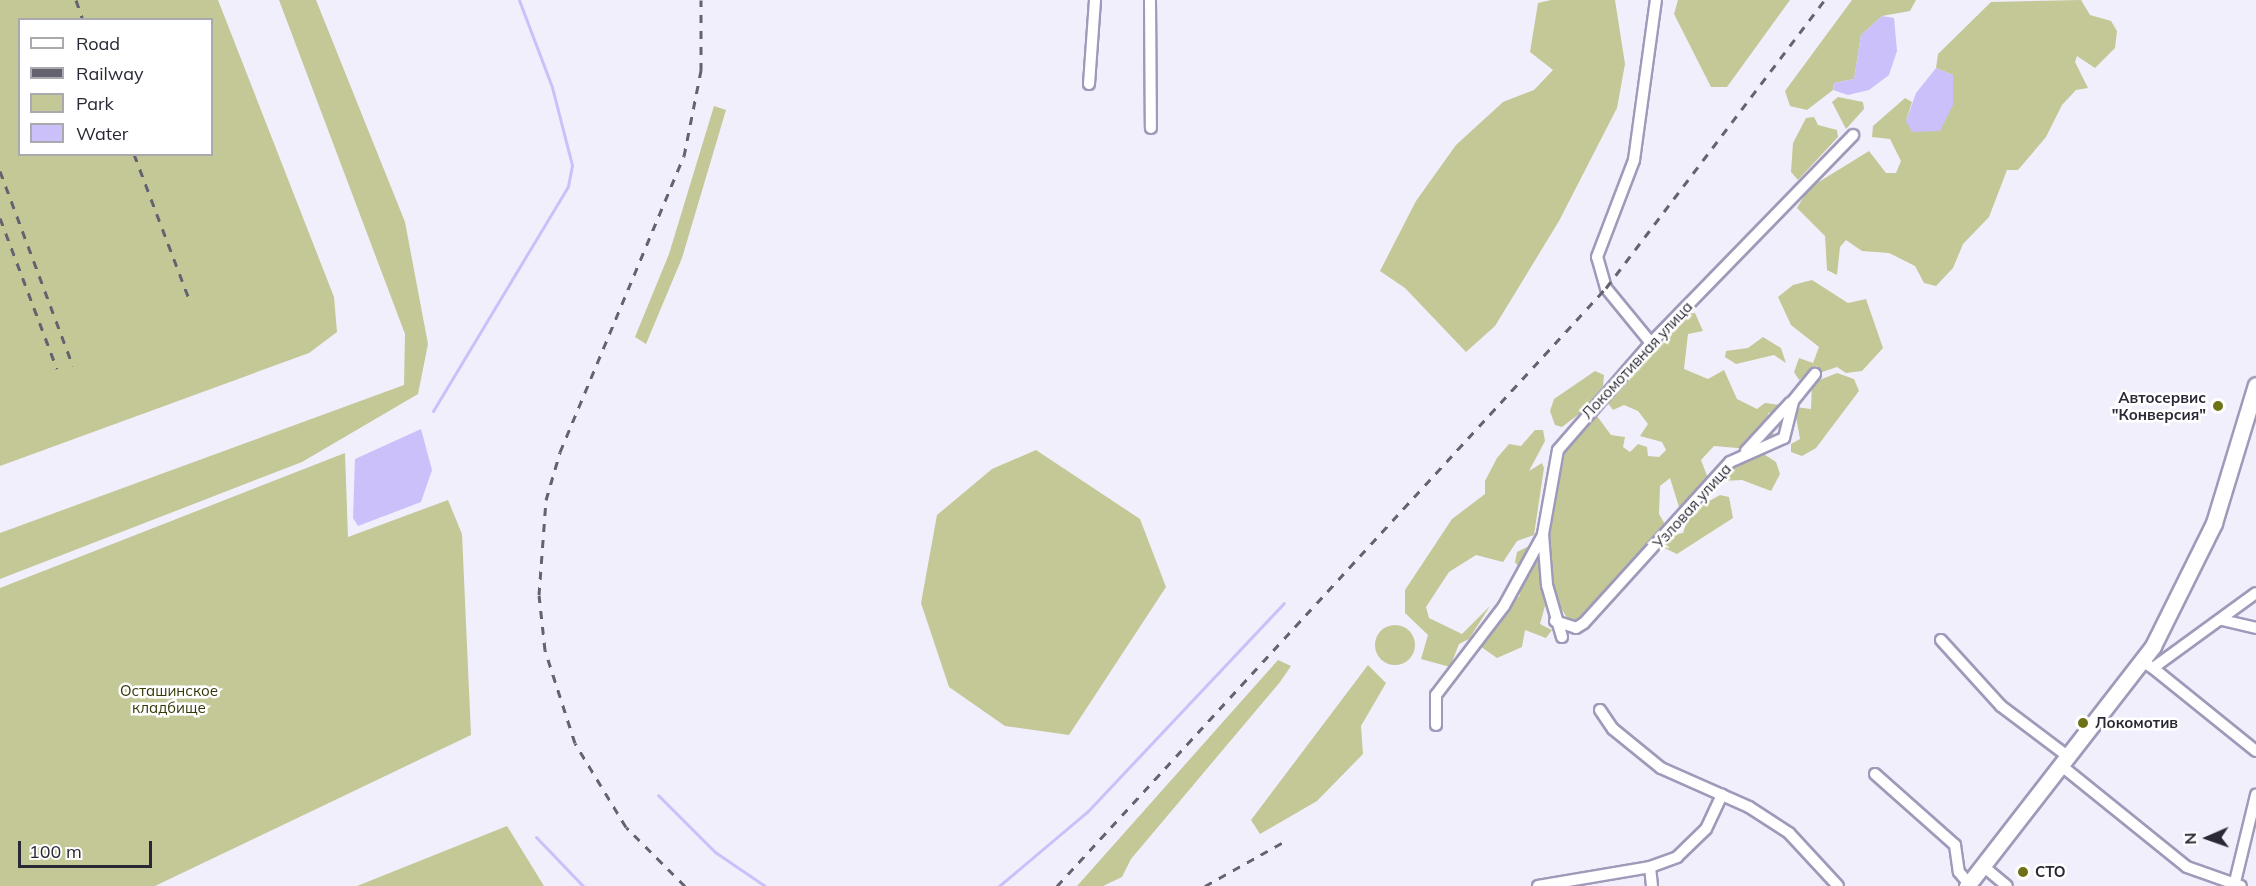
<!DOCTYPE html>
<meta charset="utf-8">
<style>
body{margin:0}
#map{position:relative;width:2256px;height:886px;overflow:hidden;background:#f2effd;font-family:Mulish,sans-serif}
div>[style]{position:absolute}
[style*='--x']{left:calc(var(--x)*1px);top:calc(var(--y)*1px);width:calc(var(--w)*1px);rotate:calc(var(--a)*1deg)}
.green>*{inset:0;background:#c4c796}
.round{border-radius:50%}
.water>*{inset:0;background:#cbc0f9}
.stream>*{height:3px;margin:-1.5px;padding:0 1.5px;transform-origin:1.5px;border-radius:1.5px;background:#cbc0f9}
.roads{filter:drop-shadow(2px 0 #a09aba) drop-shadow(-2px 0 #a09aba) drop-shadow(0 2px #a09aba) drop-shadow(0 -2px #a09aba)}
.street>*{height:10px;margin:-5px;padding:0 5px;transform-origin:5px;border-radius:5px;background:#fff}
.secondary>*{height:15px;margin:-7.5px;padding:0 7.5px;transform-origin:7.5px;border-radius:7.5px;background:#fff}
.rail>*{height:3px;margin-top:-1.5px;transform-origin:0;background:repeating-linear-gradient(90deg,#64626f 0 8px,transparent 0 16px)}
.dots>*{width:16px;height:16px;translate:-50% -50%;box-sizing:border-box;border:3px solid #fff;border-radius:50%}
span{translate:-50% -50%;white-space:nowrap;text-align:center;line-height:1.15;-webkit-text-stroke:5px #fff;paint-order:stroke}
.street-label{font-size:15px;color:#2a2834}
.poi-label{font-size:15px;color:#2a2834;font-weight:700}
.right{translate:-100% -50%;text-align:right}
.left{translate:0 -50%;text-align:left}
.park-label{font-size:15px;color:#363707}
.legend{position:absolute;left:18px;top:18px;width:195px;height:138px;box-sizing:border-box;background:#fff;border:2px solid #aaa9ae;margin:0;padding:8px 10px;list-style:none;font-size:18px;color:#2a2834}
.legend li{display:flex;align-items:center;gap:12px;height:30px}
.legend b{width:30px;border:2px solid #aaa9ae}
.north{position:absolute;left:2178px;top:808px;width:60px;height:60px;-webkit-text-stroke:4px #fff;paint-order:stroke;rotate:268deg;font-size:16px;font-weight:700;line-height:24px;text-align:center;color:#2a2834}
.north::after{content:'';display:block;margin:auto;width:21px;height:27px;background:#2a2834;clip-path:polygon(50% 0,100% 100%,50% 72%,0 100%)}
.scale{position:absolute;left:18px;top:841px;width:134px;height:27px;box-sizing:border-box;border:3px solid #2a2834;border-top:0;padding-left:8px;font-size:18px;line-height:21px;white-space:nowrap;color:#2a2834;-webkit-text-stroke:4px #fff;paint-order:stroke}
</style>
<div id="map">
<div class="green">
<i style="clip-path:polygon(evenodd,0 0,218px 0,334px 297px,337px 332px,309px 353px,0 466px,0 0,20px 20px,212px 20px,212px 154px,20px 154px,20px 20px)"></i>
<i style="clip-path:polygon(279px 0,316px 0,405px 222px,428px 344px,418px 394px,302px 462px,0 579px,0 533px,404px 385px,405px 334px)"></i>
<i style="clip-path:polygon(1551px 0,1615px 0,1625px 64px,1617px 108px,1559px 221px,1495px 326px,1466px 352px,1405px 288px,1380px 271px,1416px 201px,1456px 145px,1503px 102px,1534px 90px,1553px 70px,1530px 52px,1538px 3px)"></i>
<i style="clip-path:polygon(1678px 0,1790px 0,1727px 87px,1711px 87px,1674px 14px)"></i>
<i style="clip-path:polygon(1852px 0,1916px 0,1910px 11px,1882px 16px,1861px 35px,1854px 79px,1834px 83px,1833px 90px,1807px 110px,1790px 106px,1785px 91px)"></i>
<i style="clip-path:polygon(2081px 0,2090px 15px,2111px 21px,2117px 31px,2115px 48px,2095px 68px,2077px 56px,2075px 62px,2088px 88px,2076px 90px,2062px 105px,2046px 137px,2018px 170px,2007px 170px,1989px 217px,1963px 244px,1953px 268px,1936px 286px,1924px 283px,1915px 266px,1889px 253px,1862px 251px,1846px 240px,1840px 247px,1837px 275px,1827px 270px,1825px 236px,1797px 208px,1809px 188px,1869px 151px,1886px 173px,1896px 173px,1901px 161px,1890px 139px,1872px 137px,1873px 126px,1905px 98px,1912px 102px,1906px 121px,1953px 75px,1936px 68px,1938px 54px,1991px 2px)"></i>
<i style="clip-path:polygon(1838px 97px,1863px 102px,1864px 109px,1846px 129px,1832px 102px)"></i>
<i style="clip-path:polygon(714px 106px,726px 110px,682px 258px,646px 344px,635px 337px,669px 254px)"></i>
<i style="clip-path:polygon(1814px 117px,1818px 125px,1837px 130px,1838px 137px,1798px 180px,1791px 172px,1793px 143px,1806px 118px)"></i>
<i style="clip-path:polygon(1812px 280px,1848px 303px,1866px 299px,1883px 348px,1862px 371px,1846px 373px,1837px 367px,1822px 372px,1817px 366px,1799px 380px,1794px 372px,1799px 358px,1813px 363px,1819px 347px,1791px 325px,1778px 297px,1793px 285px)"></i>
<i style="clip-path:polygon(1695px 313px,1703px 331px,1688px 334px,1684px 369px,1708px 379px,1724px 370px,1737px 399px,1757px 409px,1765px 403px,1811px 409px,1812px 383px,1837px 373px,1854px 379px,1859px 391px,1816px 448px,1802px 456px,1791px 452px,1791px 444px,1800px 439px,1796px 417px,1790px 416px,1779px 431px,1778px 421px,1768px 412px,1774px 437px,1749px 449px,1714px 446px,1701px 460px,1709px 481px,1690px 501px,1679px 507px,1670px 478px,1660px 486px,1659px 514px,1666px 526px,1577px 622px,1570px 623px,1555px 598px,1550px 556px,1549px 524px,1566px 449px,1597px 416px,1611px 435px,1625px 437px,1623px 447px,1630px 452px,1638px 444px,1647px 447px,1648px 456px,1659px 457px,1666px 450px,1662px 442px,1640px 436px,1648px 424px,1638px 411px,1624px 405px,1613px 410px,1607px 402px,1684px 314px)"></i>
<i style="clip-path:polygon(1763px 337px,1781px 348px,1786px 363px,1774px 355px,1736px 364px,1725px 357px,1726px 351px,1748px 348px)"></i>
<i style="clip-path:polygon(1595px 371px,1604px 375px,1603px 386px,1583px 411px,1562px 427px,1555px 425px,1550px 411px,1554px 399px)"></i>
<i style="clip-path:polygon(1535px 430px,1543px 430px,1545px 441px,1529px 471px,1542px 463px,1544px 468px,1534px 535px,1517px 541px,1503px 562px,1476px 555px,1449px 572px,1426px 607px,1429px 618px,1462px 634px,1490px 606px,1469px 639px,1459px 644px,1450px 667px,1421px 659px,1428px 635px,1405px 613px,1405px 590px,1452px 519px,1485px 494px,1485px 481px,1497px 458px,1509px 444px,1521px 446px)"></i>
<i style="clip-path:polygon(1036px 450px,1140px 519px,1166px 587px,1069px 735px,1005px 726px,949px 687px,921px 603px,937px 515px,992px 469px)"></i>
<i style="clip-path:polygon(1759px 451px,1776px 462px,1780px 474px,1771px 491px,1742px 480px,1721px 481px,1735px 464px)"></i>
<i style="clip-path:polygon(345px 453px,348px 537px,448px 500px,462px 534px,471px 735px,155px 886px,0 886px,0 588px)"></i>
<i style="clip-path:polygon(1720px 495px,1729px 497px,1733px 518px,1677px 554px,1660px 546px,1666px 536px,1683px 533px,1690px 512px)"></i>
<i style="clip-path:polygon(1529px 546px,1536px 547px,1540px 567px,1545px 606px,1540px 624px,1552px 630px,1546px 638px,1525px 630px,1522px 647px,1497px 658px,1477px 644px,1520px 595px,1514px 587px,1521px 570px,1515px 562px,1517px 552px)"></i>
<i class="round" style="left:1375px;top:625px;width:40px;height:40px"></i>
<i style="clip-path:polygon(1278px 660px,1291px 666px,1280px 682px,1131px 859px,1122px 877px,1103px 886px,1077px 886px)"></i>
<i style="clip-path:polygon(1368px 665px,1386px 683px,1361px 726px,1363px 754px,1317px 801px,1260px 834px,1251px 820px)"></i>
<i style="clip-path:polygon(507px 826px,544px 886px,357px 886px)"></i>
</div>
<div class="water">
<i style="clip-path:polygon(1882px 16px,1894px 18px,1897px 51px,1889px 75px,1869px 90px,1848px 95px,1833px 90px,1834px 83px,1854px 79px,1861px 35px)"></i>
<i style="clip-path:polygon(1936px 68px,1953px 75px,1953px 105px,1940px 131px,1912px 132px,1906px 121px,1916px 93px)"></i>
<i style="clip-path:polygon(421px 429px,432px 470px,421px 502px,358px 526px,353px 518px,355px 459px)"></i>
</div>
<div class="stream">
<i style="--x:433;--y:411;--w:262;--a:-59"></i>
<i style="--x:568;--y:186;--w:21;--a:-79"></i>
<i style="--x:572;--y:165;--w:81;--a:-104.4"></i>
<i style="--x:552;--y:87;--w:93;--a:-110.8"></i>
<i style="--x:658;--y:795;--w:81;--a:45"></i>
<i style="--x:715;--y:852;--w:60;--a:34.2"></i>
<i style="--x:536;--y:837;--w:68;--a:46.2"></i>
<i style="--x:999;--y:886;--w:115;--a:-40.1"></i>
<i style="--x:1087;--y:812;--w:287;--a:-46.7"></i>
</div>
<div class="roads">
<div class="street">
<i style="--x:1150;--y:0;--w:128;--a:89.6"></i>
<i style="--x:1089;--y:84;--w:84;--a:-85.9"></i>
<i style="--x:1651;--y:343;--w:71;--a:-129.3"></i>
<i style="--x:1606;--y:288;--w:32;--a:-106"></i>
<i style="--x:1597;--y:257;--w:104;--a:-69.1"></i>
<i style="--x:1634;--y:160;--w:162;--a:-82.2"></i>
<i style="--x:1746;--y:451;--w:65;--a:-47.5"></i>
<i style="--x:2222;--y:620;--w:35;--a:13"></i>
<i style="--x:1555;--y:621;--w:22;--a:18"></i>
<i style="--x:1576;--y:628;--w:9;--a:-32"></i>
<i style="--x:1584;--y:623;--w:217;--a:-47.8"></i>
<i style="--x:1730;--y:462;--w:59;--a:-24"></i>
<i style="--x:1784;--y:438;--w:38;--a:-76"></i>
<i style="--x:1793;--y:401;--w:35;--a:-51"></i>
<i style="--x:1562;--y:637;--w:54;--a:-106.1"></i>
<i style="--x:1547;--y:585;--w:51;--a:-94.5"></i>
<i style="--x:1543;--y:534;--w:85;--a:-79.9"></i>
<i style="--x:1558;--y:450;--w:142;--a:-49"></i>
<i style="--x:1651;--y:343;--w:290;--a:-45.8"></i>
<i style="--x:1941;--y:640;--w:89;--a:47.7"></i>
<i style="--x:2001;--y:706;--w:86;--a:37"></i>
<i style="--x:2143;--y:662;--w:12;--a:31"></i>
<i style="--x:2153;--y:668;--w:127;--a:-36.1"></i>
<i style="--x:2153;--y:668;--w:132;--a:38.9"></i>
<i style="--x:1600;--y:710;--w:23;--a:56"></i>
<i style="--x:1613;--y:729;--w:62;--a:39.1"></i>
<i style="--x:1661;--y:768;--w:96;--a:23.9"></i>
<i style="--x:1749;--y:807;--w:48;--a:33"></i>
<i style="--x:1789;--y:833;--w:72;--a:47.2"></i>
<i style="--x:1436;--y:725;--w:30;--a:-90"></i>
<i style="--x:1436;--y:695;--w:112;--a:-52.6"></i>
<i style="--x:1504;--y:606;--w:81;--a:-61.2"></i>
<i style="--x:2063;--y:767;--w:159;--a:38.9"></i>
<i style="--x:2187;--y:867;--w:57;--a:19.4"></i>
<i style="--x:1875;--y:774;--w:107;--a:41.6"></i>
<i style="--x:1955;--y:845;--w:27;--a:82"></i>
<i style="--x:1959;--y:872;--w:16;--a:50"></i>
<i style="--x:1983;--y:866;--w:31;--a:40"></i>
<i style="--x:1650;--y:867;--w:19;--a:84"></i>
<i style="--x:1538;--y:886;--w:114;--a:-9.6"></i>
<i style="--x:1650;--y:867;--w:29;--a:-20"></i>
<i style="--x:1677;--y:857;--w:40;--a:-44"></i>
<i style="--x:1706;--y:829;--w:38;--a:-65"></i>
<i style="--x:2234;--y:886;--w:94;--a:-76.4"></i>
</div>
<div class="secondary">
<i style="--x:1967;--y:886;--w:304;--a:-52.2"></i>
<i style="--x:2153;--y:646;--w:137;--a:-63.6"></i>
<i style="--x:2214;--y:523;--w:144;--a:-73.1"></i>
</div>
</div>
<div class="rail">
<i style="--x:76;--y:0;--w:21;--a:71"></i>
<i style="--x:134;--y:154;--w:160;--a:69.2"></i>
<i style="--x:0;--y:171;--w:208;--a:69.5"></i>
<i style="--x:0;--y:218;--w:161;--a:69.3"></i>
<i style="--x:685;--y:886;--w:83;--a:-135"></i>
<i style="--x:626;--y:827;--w:98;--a:-121.3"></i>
<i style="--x:575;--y:743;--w:98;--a:-107.9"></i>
<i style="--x:545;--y:650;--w:55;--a:-96.2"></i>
<i style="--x:539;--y:595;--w:95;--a:-85.8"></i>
<i style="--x:546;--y:500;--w:50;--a:-73.7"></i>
<i style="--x:560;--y:452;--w:321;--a:-67.3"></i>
<i style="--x:684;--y:156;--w:88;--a:-78.8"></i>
<i style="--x:701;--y:70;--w:70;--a:-90"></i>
<i style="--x:1057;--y:886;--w:812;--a:-47.45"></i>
<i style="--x:1606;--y:288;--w:362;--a:-52.8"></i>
<i style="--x:1205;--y:886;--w:94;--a:-29.3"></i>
</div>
<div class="dots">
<i style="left:2218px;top:406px;background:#6e7115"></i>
<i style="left:2083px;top:723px;background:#6e7115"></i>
<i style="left:2023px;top:872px;background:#6e7115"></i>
</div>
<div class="street-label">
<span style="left:1637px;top:360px;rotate:-47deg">Локомотивная улица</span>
<span style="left:1692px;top:506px;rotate:-48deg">Узловая улица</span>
</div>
<div class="poi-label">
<span class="right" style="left:2206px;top:406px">Автосервис<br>"Конверсия"</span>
<span class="left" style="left:2095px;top:723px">Локомотив</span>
<span class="left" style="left:2035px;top:872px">СТО</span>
</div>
<div class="park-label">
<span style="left:169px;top:699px">Осташинское<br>кладбище</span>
</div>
<ul class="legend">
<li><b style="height:8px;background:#fff"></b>Road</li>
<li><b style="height:8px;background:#64626f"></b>Railway</li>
<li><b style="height:16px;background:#c4c796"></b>Park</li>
<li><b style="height:16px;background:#cbc0f9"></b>Water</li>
</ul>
<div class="north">N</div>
<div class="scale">100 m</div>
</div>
